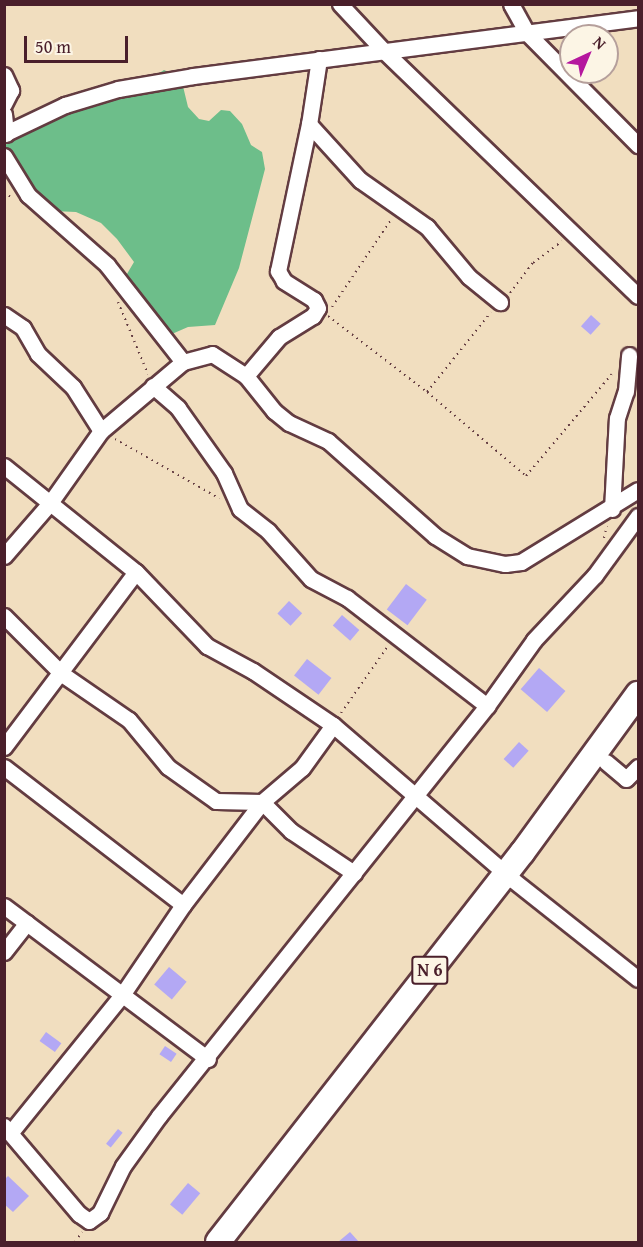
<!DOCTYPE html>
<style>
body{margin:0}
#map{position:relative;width:643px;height:1247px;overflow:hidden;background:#f1debf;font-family:"Gentium Book Plus",serif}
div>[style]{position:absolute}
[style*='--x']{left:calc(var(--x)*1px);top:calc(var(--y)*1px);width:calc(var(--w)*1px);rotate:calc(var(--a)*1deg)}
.forest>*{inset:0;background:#6dbe8a}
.building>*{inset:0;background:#b3a8f4;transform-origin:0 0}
.path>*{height:2px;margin-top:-1px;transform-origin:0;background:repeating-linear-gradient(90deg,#633c41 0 1.5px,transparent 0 6px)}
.roads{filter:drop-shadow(2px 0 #633c41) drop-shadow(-2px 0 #633c41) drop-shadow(0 2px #633c41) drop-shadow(0 -2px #633c41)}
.street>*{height:15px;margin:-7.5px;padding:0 7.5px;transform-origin:7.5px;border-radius:7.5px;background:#fff}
.primary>*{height:24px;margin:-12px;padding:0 12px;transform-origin:12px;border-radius:12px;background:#fff}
span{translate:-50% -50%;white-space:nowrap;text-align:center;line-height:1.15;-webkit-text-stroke:6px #fcf5e5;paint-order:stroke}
.shield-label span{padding:2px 4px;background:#fcf5e5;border:2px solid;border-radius:4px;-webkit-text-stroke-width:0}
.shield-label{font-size:18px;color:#4a1f2b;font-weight:700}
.frame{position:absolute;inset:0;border:6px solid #4a1f2b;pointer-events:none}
.north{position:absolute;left:559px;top:24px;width:60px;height:60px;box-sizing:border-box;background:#fcf5e5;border:2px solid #b59f9b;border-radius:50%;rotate:44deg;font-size:16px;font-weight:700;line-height:24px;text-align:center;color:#4a1f2b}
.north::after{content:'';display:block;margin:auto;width:21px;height:27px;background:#b5179e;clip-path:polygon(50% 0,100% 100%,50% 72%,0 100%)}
.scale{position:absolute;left:24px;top:36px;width:104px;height:27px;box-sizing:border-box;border:3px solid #4a1f2b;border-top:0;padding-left:8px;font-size:18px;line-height:21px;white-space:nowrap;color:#4a1f2b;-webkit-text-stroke:4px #fcf5e5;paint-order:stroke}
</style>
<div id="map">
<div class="forest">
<i style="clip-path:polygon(164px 70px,181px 78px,188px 107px,199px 119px,209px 121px,221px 110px,230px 111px,242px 124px,251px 145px,262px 152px,265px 169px,239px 268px,215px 325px,188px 327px,165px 337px,124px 279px,134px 262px,117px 239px,101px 223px,76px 212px,53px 211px,13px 168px,5px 146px,17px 130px,98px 91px,123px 96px)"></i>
</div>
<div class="building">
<i style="left:591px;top:315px;width:13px;height:15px;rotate:42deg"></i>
<i style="left:406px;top:584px;width:26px;height:32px;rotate:37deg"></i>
<i style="left:289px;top:601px;width:18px;height:17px;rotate:43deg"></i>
<i style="left:342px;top:615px;width:23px;height:14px;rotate:41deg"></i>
<i style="left:307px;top:659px;width:31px;height:21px;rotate:38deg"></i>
<i style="left:539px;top:668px;width:35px;height:28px;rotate:41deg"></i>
<i style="left:519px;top:742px;width:13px;height:23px;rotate:42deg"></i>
<i style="left:169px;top:967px;width:23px;height:23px;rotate:40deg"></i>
<i style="left:46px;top:1032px;width:19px;height:11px;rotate:36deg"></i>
<i style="left:165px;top:1046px;width:14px;height:10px;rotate:34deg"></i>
<i style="left:118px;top:1129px;width:6px;height:19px;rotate:39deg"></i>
<i style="clip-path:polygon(8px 1176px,29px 1196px,13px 1212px,4px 1204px,4px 1180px)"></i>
<i style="left:188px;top:1183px;width:16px;height:28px;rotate:40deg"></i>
<i style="clip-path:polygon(350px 1232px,359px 1242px,338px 1242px)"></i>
</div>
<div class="path">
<i style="--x:4;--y:192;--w:10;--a:37"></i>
<i style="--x:510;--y:293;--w:38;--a:-53"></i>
<i style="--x:533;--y:263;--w:36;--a:-37"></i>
<i style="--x:118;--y:302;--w:78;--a:67.4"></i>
<i style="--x:332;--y:307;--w:105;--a:-55.9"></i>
<i style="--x:328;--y:316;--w:125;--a:37.5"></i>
<i style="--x:427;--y:392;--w:130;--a:40.3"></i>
<i style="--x:526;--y:476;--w:133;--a:-49.9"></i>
<i style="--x:427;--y:392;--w:102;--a:-51.3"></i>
<i style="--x:115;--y:439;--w:120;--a:29.6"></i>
<i style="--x:604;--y:538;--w:12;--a:-76"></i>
<i style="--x:341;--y:713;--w:82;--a:-55"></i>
<i style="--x:75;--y:1242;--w:12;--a:-55"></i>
</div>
<div class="roads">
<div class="street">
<i style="--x:340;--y:4;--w:63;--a:46.9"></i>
<i style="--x:383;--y:50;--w:354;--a:44"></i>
<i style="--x:511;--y:4;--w:33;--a:61"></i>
<i style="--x:527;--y:33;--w:158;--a:45.3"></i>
<i style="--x:319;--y:59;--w:66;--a:98.7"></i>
<i style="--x:309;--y:124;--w:76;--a:47.7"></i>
<i style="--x:360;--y:180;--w:82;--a:35"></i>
<i style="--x:427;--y:227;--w:65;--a:50"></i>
<i style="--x:469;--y:277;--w:40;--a:39"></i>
<i style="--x:4;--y:75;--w:17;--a:65"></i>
<i style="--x:11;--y:90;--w:16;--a:117"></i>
<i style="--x:4;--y:114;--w:20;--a:84"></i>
<i style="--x:4;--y:134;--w:68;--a:-25.4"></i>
<i style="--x:65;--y:105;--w:55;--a:-16.8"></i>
<i style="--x:118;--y:89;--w:76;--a:-9.8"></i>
<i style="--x:193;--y:76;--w:449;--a:-7.4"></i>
<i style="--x:4;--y:156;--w:46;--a:58.4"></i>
<i style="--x:28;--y:195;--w:106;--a:41.5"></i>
<i style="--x:107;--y:265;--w:123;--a:51.9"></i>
<i style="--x:4;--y:315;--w:23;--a:34"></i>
<i style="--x:23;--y:328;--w:30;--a:60"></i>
<i style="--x:38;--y:354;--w:48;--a:43.3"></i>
<i style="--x:73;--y:387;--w:52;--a:57.5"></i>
<i style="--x:246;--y:376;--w:45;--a:51.3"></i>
<i style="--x:274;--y:411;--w:19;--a:39"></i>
<i style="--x:289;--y:423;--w:43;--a:24.8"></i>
<i style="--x:328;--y:441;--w:143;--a:41.6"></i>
<i style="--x:435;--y:536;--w:38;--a:32"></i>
<i style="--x:467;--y:556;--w:39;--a:12"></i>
<i style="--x:505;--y:564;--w:16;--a:-7"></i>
<i style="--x:521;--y:562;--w:137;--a:-31.6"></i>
<i style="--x:153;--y:386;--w:33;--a:41"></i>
<i style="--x:178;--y:408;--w:80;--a:54.7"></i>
<i style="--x:224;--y:473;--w:39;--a:66"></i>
<i style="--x:240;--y:509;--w:36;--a:38"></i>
<i style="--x:268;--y:531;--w:64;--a:48.1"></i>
<i style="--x:311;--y:579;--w:41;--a:27.8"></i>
<i style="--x:347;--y:598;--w:177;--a:37.6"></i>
<i style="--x:4;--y:466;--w:169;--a:38.8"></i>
<i style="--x:136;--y:572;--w:103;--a:46.2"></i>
<i style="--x:207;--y:646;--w:52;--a:28.5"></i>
<i style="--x:253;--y:671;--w:97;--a:34"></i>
<i style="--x:333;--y:725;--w:238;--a:40.7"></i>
<i style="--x:513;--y:880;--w:159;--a:38.4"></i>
<i style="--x:612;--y:509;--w:91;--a:-86.9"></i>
<i style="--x:617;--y:418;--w:28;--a:-72"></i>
<i style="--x:626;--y:391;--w:36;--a:-85"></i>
<i style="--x:4;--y:556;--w:70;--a:-49"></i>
<i style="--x:50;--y:503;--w:88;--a:-54.7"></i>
<i style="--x:101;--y:431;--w:107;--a:-40.1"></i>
<i style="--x:183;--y:362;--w:30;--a:-15"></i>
<i style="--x:212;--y:354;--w:40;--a:32.9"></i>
<i style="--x:246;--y:376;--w:51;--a:-49.8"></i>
<i style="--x:279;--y:337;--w:40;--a:-32"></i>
<i style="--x:313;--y:316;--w:9;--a:-58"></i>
<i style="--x:318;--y:308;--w:9;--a:-117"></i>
<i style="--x:314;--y:300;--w:36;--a:-148"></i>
<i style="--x:284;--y:281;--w:12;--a:-121"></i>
<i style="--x:278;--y:271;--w:150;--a:-78.1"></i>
<i style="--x:4;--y:616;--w:82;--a:45"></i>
<i style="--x:62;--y:674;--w:81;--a:34.5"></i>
<i style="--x:129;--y:720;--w:61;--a:50.3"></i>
<i style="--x:168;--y:767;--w:59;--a:35.3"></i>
<i style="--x:216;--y:801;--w:46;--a:1.2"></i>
<i style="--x:262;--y:802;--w:41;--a:45"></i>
<i style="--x:291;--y:831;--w:76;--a:33.7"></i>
<i style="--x:4;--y:747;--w:219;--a:-53"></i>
<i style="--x:606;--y:762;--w:26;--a:40"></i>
<i style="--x:626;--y:779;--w:17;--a:-45"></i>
<i style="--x:4;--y:767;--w:226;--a:37.6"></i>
<i style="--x:4;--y:906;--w:255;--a:36.9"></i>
<i style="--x:4;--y:952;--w:37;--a:-52"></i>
<i style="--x:4;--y:1126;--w:116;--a:49.6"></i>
<i style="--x:79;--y:1214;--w:12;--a:35"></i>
<i style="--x:89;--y:1221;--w:14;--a:-36"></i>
<i style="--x:100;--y:1213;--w:52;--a:-63.9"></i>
<i style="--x:123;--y:1166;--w:62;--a:-54.2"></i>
<i style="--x:159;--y:1116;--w:525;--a:-51.34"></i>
<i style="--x:487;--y:706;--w:81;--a:-54.5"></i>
<i style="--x:534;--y:640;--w:89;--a:-46.8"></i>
<i style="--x:595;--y:575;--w:73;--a:-53.9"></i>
<i style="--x:11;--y:1132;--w:176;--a:-51"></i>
<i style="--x:122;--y:995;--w:109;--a:-55.9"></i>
<i style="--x:183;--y:905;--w:130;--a:-52.5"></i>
<i style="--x:262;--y:802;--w:52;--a:-40.4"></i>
<i style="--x:302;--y:768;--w:53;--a:-54.2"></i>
</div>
<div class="primary">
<i style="--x:218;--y:1242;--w:494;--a:-52"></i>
<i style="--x:522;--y:853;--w:197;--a:-53.9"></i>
</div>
</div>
<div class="shield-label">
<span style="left:430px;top:970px">N 6</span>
</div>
<div class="frame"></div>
<div class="north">N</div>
<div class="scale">50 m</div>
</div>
